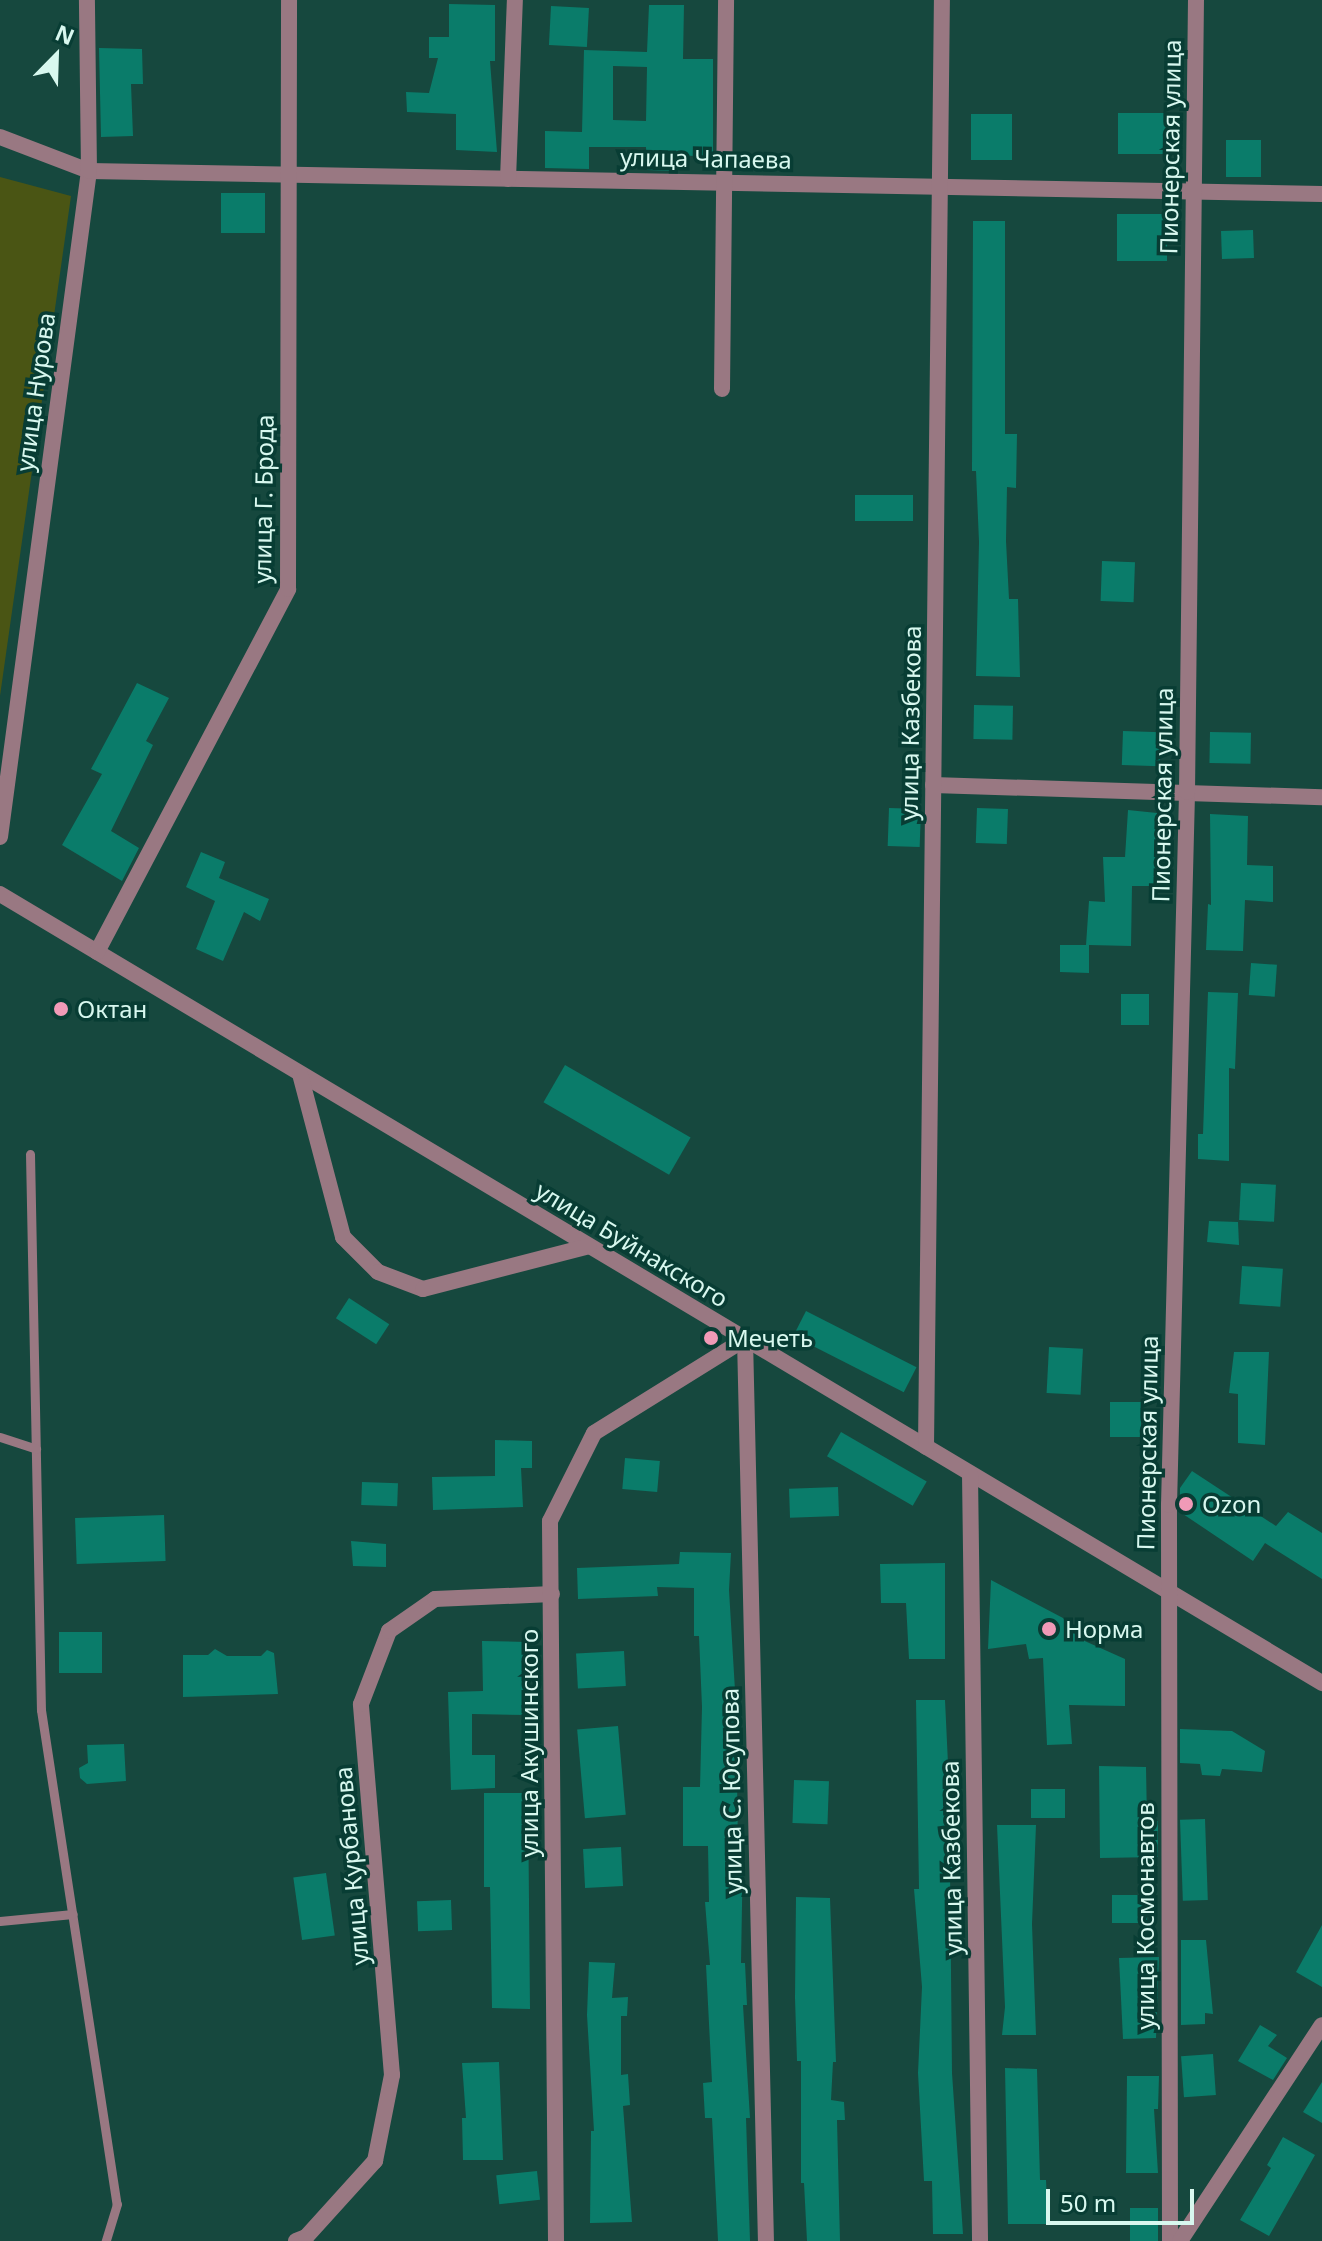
<!DOCTYPE html>
<meta charset="utf-8">
<style>
body{margin:0}
#map{position:relative;width:1322px;height:2241px;overflow:hidden;background:#16483e;font-family:"Noto Sans",sans-serif}
div>[style]{position:absolute}
[style*='--x']{left:calc(var(--x)*1px);top:calc(var(--y)*1px);width:calc(var(--w)*1px);rotate:calc(var(--a)*1deg)}
.green>*{inset:0;background:#4a5514}
.building>*{inset:0;background:#0a7c6a;transform-origin:0 0}
.service>*{height:9px;margin:-4.5px;padding:0 4.5px;transform-origin:4.5px;border-radius:4.5px;background:#997882}
.minor>*{height:16px;margin:-8px;padding:0 8px;transform-origin:8px;border-radius:8px;background:#997882}
.dots>*{width:22px;height:22px;translate:-50% -50%;box-sizing:border-box;border:4px solid #083d34;border-radius:50%}
span{translate:-50% -50%;white-space:nowrap;text-align:center;line-height:1.15;-webkit-text-stroke:7px #083d34;paint-order:stroke}
.street-label{font-size:24px;color:#d8f8ef}
.poi-label{font-size:24px;color:#d8f8ef}
.left{translate:0 -50%;text-align:left}
.north{position:absolute;left:16px;top:16px;width:80px;height:80px;-webkit-text-stroke:6px #083d34;paint-order:stroke;rotate:23deg;font-size:22px;font-weight:700;line-height:32px;text-align:center;color:#d8f8ef}
.north::after{content:'';display:block;margin:auto;width:28px;height:36px;background:#d8f8ef;clip-path:polygon(50% 0,100% 100%,50% 72%,0 100%)}
.scale{position:absolute;left:1046px;top:2189px;width:148px;height:36px;box-sizing:border-box;border:4px solid #d8f8ef;border-top:0;padding-left:10px;font-size:24px;line-height:28px;white-space:nowrap;color:#d8f8ef;-webkit-text-stroke:6px #083d34;paint-order:stroke}
</style>
<div id="map">
<div class="green">
<i style="clip-path:polygon(0 177px,71px 196px,0 696px)"></i>
</div>
<div class="building">
<i style="clip-path:polygon(449px 4px,495px 5px,495px 61px,490px 61px,497px 152px,456px 150px,456px 114px,407px 112px,406px 92px,429px 93px,438px 58px,429px 58px,429px 37px,449px 37px)"></i>
<i style="clip-path:polygon(evenodd,649px 5px,684px 5px,683px 59px,713px 59px,713px 157px,676px 155px,676px 171px,647px 170px,646px 147px,589px 147px,589px 169px,545px 168px,545px 131px,582px 132px,584px 50px,647px 52px,649px 5px,613px 66px,647px 67px,646px 121px,613px 120px,613px 66px)"></i>
<i style="left:551px;top:6px;width:38px;height:39px;rotate:3deg"></i>
<i style="clip-path:polygon(99px 48px,142px 49px,143px 84px,131px 84px,133px 136px,101px 137px)"></i>
<i style="left:1118px;top:113px;width:48px;height:41px"></i>
<i style="left:1012px;top:114px;width:46px;height:41px;rotate:90deg"></i>
<i style="left:1226px;top:140px;width:35px;height:37px"></i>
<i style="left:221px;top:193px;width:44px;height:40px"></i>
<i style="left:1117px;top:214px;width:50px;height:47px"></i>
<i style="clip-path:polygon(973px 221px,1005px 221px,1005px 434px,1017px 434px,1016px 488px,1007px 487px,1006px 541px,1009px 599px,1018px 599px,1020px 677px,976px 676px,979px 542px,976px 471px,972px 471px)"></i>
<i style="left:1253px;top:230px;width:28px;height:32px;rotate:88deg"></i>
<i style="left:913px;top:495px;width:26px;height:58px;rotate:90deg"></i>
<i style="left:1102px;top:561px;width:33px;height:40px;rotate:2deg"></i>
<i style="clip-path:polygon(137px 683px,169px 698px,146px 741px,153px 745px,111px 831px,139px 848px,122px 881px,62px 845px,102px 774px,91px 769px)"></i>
<i style="left:974px;top:705px;width:39px;height:34px;rotate:1deg"></i>
<i style="left:1123px;top:731px;width:38px;height:34px;rotate:2deg"></i>
<i style="left:1210px;top:732px;width:41px;height:31px;rotate:1deg"></i>
<i style="left:889px;top:808px;width:32px;height:38px;rotate:2deg"></i>
<i style="left:977px;top:808px;width:31px;height:35px;rotate:2deg"></i>
<i style="clip-path:polygon(1128px 810px,1157px 813px,1156px 886px,1132px 886px,1131px 946px,1089px 945px,1089px 973px,1060px 972px,1060px 945px,1086px 945px,1089px 901px,1105px 902px,1103px 857px,1125px 857px)"></i>
<i style="clip-path:polygon(1210px 814px,1248px 816px,1247px 865px,1273px 866px,1273px 902px,1245px 900px,1243px 951px,1206px 950px,1208px 904px,1211px 905px)"></i>
<i style="clip-path:polygon(201px 852px,225px 862px,219px 878px,269px 899px,260px 921px,244px 912px,223px 961px,196px 949px,215px 901px,186px 887px)"></i>
<i style="left:1251px;top:963px;width:26px;height:32px;rotate:4deg"></i>
<i style="clip-path:polygon(1208px 992px,1238px 993px,1235px 1069px,1229px 1068px,1229px 1161px,1198px 1159px,1198px 1134px,1203px 1134px)"></i>
<i style="left:1121px;top:994px;width:28px;height:31px"></i>
<i style="left:565px;top:1065px;width:145px;height:43px;rotate:30deg"></i>
<i style="left:1241px;top:1183px;width:35px;height:37px;rotate:3deg"></i>
<i style="clip-path:polygon(1209px 1221px,1238px 1222px,1239px 1245px,1207px 1242px)"></i>
<i style="left:1242px;top:1266px;width:41px;height:38px;rotate:4deg"></i>
<i style="left:349px;top:1298px;width:48px;height:24px;rotate:33deg"></i>
<i style="left:806px;top:1311px;width:124px;height:28px;rotate:27deg"></i>
<i style="left:1049px;top:1347px;width:34px;height:46px;rotate:3deg"></i>
<i style="clip-path:polygon(1234px 1352px,1269px 1352px,1265px 1445px,1238px 1443px,1238px 1394px,1229px 1393px)"></i>
<i style="left:1110px;top:1402px;width:31px;height:35px"></i>
<i style="left:841px;top:1432px;width:99px;height:28px;rotate:30deg"></i>
<i style="clip-path:polygon(495px 1440px,532px 1441px,532px 1468px,521px 1468px,523px 1507px,433px 1510px,432px 1477px,495px 1476px)"></i>
<i style="left:625px;top:1458px;width:35px;height:31px;rotate:5deg"></i>
<i style="clip-path:polygon(1192px 1471px,1276px 1526px,1288px 1512px,1322px 1533px,1322px 1579px,1265px 1543px,1253px 1561px,1180px 1512px,1180px 1488px)"></i>
<i style="left:362px;top:1482px;width:36px;height:23px;rotate:2deg"></i>
<i style="left:838px;top:1487px;width:29px;height:49px;rotate:88deg"></i>
<i style="left:164px;top:1515px;width:46px;height:89px;rotate:88deg"></i>
<i style="clip-path:polygon(351px 1541px,386px 1544px,386px 1567px,353px 1566px)"></i>
<i style="clip-path:polygon(680px 1552px,731px 1553px,729px 1590px,736px 1707px,738px 1848px,743px 1848px,741px 1963px,745px 1963px,747px 2005px,743px 2005px,750px 2118px,746px 2118px,750px 2241px,718px 2241px,712px 2118px,705px 2118px,703px 2083px,712px 2082px,706px 1965px,710px 1965px,705px 1902px,709px 1902px,708px 1846px,683px 1846px,683px 1787px,700px 1787px,702px 1707px,699px 1636px,694px 1636px,694px 1588px,657px 1587px,658px 1596px,578px 1599px,577px 1568px,679px 1564px)"></i>
<i style="clip-path:polygon(945px 1563px,945px 1659px,909px 1659px,906px 1603px,881px 1603px,880px 1564px)"></i>
<i style="clip-path:polygon(991px 1580px,1063px 1618px,1078px 1638px,1125px 1659px,1125px 1706px,1069px 1705px,1072px 1744px,1047px 1745px,1043px 1658px,1029px 1659px,1026px 1644px,988px 1649px)"></i>
<i style="left:102px;top:1632px;width:41px;height:43px;rotate:90deg"></i>
<i style="clip-path:polygon(482px 1641px,527px 1642px,527px 1715px,472px 1714px,472px 1755px,495px 1755px,495px 1788px,451px 1790px,448px 1692px,483px 1691px)"></i>
<i style="clip-path:polygon(215px 1649px,227px 1656px,261px 1656px,267px 1650px,274px 1653px,278px 1694px,183px 1697px,183px 1655px,208px 1655px)"></i>
<i style="left:624px;top:1651px;width:35px;height:48px;rotate:87deg"></i>
<i style="clip-path:polygon(916px 1700px,945px 1700px,953px 1869px,950px 1869px,952px 2073px,963px 2234px,933px 2234px,932px 2181px,924px 2181px,918px 2073px,922px 1987px,914px 1889px,919px 1889px)"></i>
<i style="left:618px;top:1726px;width:89px;height:41px;rotate:85deg"></i>
<i style="clip-path:polygon(1180px 1729px,1232px 1731px,1265px 1751px,1262px 1772px,1222px 1769px,1220px 1776px,1202px 1775px,1200px 1764px,1180px 1763px)"></i>
<i style="clip-path:polygon(124px 1744px,126px 1781px,87px 1784px,80px 1778px,79px 1768px,88px 1763px,87px 1745px)"></i>
<i style="clip-path:polygon(1099px 1766px,1146px 1767px,1147px 1821px,1158px 1821px,1158px 1857px,1100px 1858px)"></i>
<i style="left:794px;top:1780px;width:35px;height:43px;rotate:2deg"></i>
<i style="left:1031px;top:1789px;width:34px;height:29px"></i>
<i style="clip-path:polygon(484px 1793px,528px 1793px,530px 2009px,492px 2008px,490px 1887px,484px 1887px)"></i>
<i style="left:1205px;top:1819px;width:81px;height:25px;rotate:88deg"></i>
<i style="clip-path:polygon(997px 1825px,1036px 1825px,1032px 1924px,1036px 2035px,1002px 2035px,1005px 2007px)"></i>
<i style="left:621px;top:1847px;width:39px;height:38px;rotate:87deg"></i>
<i style="left:326px;top:1873px;width:63px;height:33px;rotate:82deg"></i>
<i style="left:1112px;top:1895px;width:35px;height:28px"></i>
<i style="clip-path:polygon(796px 1897px,830px 1898px,836px 2062px,833px 2062px,831px 2100px,844px 2102px,845px 2120px,837px 2120px,840px 2241px,807px 2241px,804px 2183px,801px 2183px,801px 2061px,797px 2061px,795px 1998px)"></i>
<i style="left:451px;top:1900px;width:30px;height:34px;rotate:88deg"></i>
<i style="clip-path:polygon(1322px 1925px,1322px 1987px,1296px 1972px)"></i>
<i style="clip-path:polygon(1181px 1940px,1206px 1940px,1213px 2014px,1205px 2013px,1205px 2024px,1181px 2025px)"></i>
<i style="clip-path:polygon(1159px 1957px,1156px 2038px,1123px 2039px,1119px 1958px)"></i>
<i style="clip-path:polygon(589px 1962px,615px 1963px,612px 1998px,628px 1997px,627px 2016px,621px 2016px,621px 2075px,628px 2074px,630px 2105px,623px 2106px,632px 2222px,590px 2223px,591px 2131px,594px 2131px,587px 2015px)"></i>
<i style="clip-path:polygon(1260px 2025px,1277px 2035px,1268px 2046px,1287px 2058px,1273px 2080px,1238px 2061px)"></i>
<i style="left:1213px;top:2054px;width:41px;height:32px;rotate:86deg"></i>
<i style="clip-path:polygon(499px 2062px,503px 2160px,463px 2160px,462px 2118px,466px 2118px,462px 2063px)"></i>
<i style="clip-path:polygon(1005px 2068px,1037px 2069px,1040px 2180px,1046px 2180px,1048px 2224px,1008px 2224px)"></i>
<i style="clip-path:polygon(1127px 2076px,1159px 2076px,1158px 2109px,1154px 2109px,1158px 2173px,1126px 2173px)"></i>
<i style="clip-path:polygon(1322px 2082px,1322px 2123px,1303px 2112px)"></i>
<i style="clip-path:polygon(1283px 2137px,1315px 2155px,1269px 2236px,1240px 2220px,1271px 2168px,1267px 2165px)"></i>
<i style="left:537px;top:2171px;width:29px;height:41px;rotate:84deg"></i>
<i style="left:1130px;top:2208px;width:28px;height:33px"></i>
</div>
<div class="service">
<i style="--x:30;--y:1154;--w:556;--a:88.87"></i>
<i style="--x:41;--y:1710;--w:500;--a:81.3"></i>
<i style="--x:117;--y:2204;--w:39;--a:107"></i>
<i style="--x:0;--y:1437;--w:38;--a:18"></i>
<i style="--x:0;--y:1921;--w:73;--a:-5.5"></i>
</div>
<div class="minor">
<i style="--x:0;--y:137;--w:95;--a:20.9"></i>
<i style="--x:89;--y:171;--w:1233;--a:1.07"></i>
<i style="--x:508;--y:179;--w:179;--a:-87.8"></i>
<i style="--x:722;--y:389;--w:389;--a:-89.4"></i>
<i style="--x:933;--y:785;--w:389;--a:1.8"></i>
<i style="--x:0;--y:837;--w:672;--a:-82.39"></i>
<i style="--x:89;--y:171;--w:171;--a:-90.7"></i>
<i style="--x:0;--y:894;--w:1540;--a:30.83"></i>
<i style="--x:97;--y:952;--w:410;--a:-62.2"></i>
<i style="--x:288;--y:589;--w:589;--a:-89.9"></i>
<i style="--x:300;--y:1074;--w:169;--a:75.2"></i>
<i style="--x:343;--y:1237;--w:49;--a:45"></i>
<i style="--x:378;--y:1272;--w:48;--a:20.7"></i>
<i style="--x:423;--y:1289;--w:171;--a:-14.5"></i>
<i style="--x:745;--y:1339;--w:902;--a:88.67"></i>
<i style="--x:926;--y:1447;--w:1447;--a:-89.37"></i>
<i style="--x:970;--y:1474;--w:767;--a:89.25"></i>
<i style="--x:296;--y:2241;--w:11;--a:-22"></i>
<i style="--x:306;--y:2237;--w:103;--a:-47.8"></i>
<i style="--x:375;--y:2161;--w:88;--a:-78.8"></i>
<i style="--x:392;--y:2075;--w:372;--a:-94.8"></i>
<i style="--x:361;--y:1704;--w:78;--a:-69"></i>
<i style="--x:389;--y:1631;--w:56;--a:-34.8"></i>
<i style="--x:435;--y:1599;--w:117;--a:-2.4"></i>
<i style="--x:556;--y:2241;--w:720;--a:-90.48"></i>
<i style="--x:550;--y:1521;--w:98;--a:-63.4"></i>
<i style="--x:594;--y:1433;--w:178;--a:-31.9"></i>
<i style="--x:1170;--y:2241;--w:736;--a:-90.08"></i>
<i style="--x:1169;--y:1505;--w:713;--a:-88.55"></i>
<i style="--x:1187;--y:792;--w:792;--a:-89.35"></i>
<i style="--x:1180;--y:2241;--w:258;--a:-56.7"></i>
</div>
<div class="dots">
<i style="left:61px;top:1009px;background:#f09ab7"></i>
<i style="left:711px;top:1338px;background:#f09ab7"></i>
<i style="left:1186px;top:1504px;background:#f09ab7"></i>
<i style="left:1049px;top:1629px;background:#f09ab7"></i>
</div>
<div class="street-label">
<span style="left:1170px;top:147px;rotate:-89deg">Пионерская улица</span>
<span style="left:706px;top:158px;rotate:1deg">улица Чапаева</span>
<span style="left:35px;top:392px;rotate:-82deg">улица Нурова</span>
<span style="left:263px;top:499px;rotate:-89deg">улица Г. Брода</span>
<span style="left:910px;top:723px;rotate:-89deg">улица Казбекова</span>
<span style="left:1162px;top:795px;rotate:-89deg">Пионерская улица</span>
<span style="left:632px;top:1244px;rotate:31deg">улица Буйнакского</span>
<span style="left:1147px;top:1443px;rotate:-89deg">Пионерская улица</span>
<span style="left:529px;top:1743px;rotate:-90deg">улица Акушинского</span>
<span style="left:731px;top:1791px;rotate:-91deg">улица С. Юсупова</span>
<span style="left:951px;top:1858px;rotate:-91deg">улица Казбекова</span>
<span style="left:351px;top:1866px;rotate:-95deg">улица Курбанова</span>
<span style="left:1145px;top:1916px;rotate:-90deg">улица Космонавтов</span>
</div>
<div class="poi-label">
<span class="left" style="left:77px;top:1009px">Октан</span>
<span class="left" style="left:727px;top:1338px">Мечеть</span>
<span class="left" style="left:1202px;top:1504px">Ozon</span>
<span class="left" style="left:1065px;top:1629px">Норма</span>
</div>
<div class="north">N</div>
<div class="scale">50 m</div>
</div>
